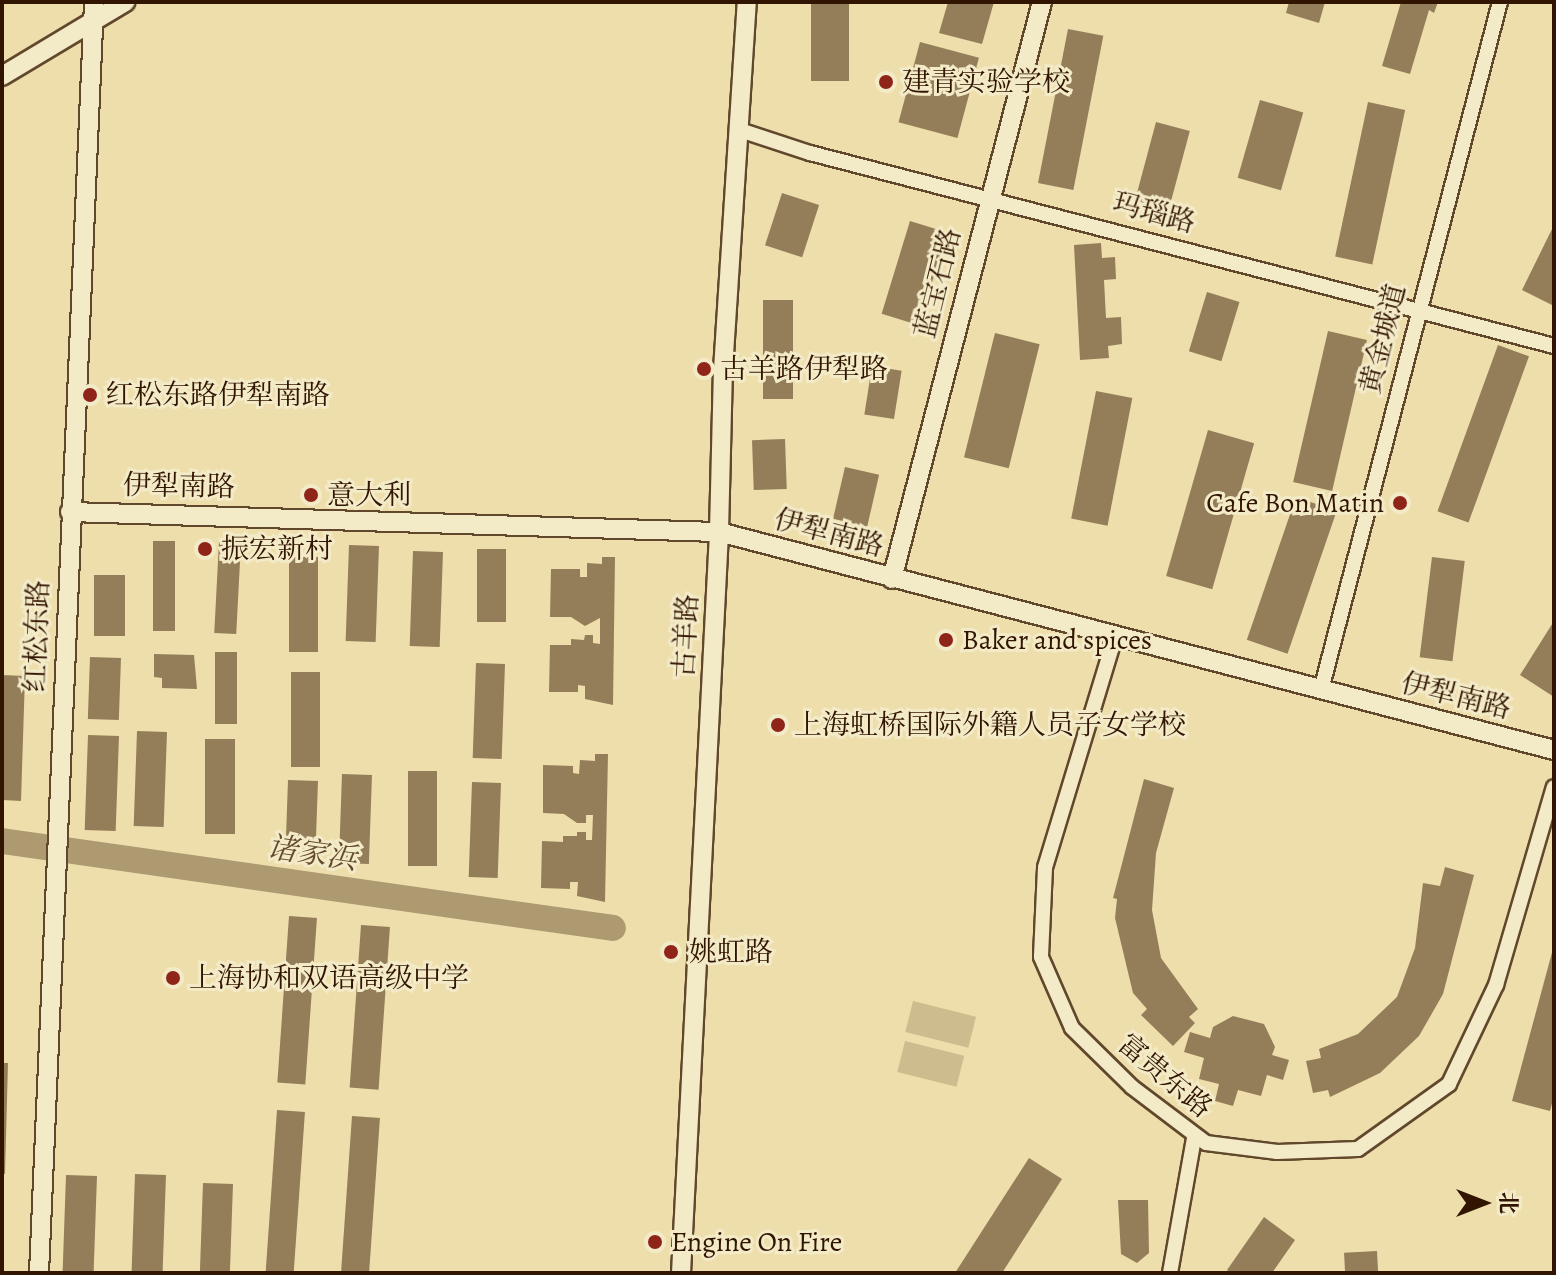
<!DOCTYPE html>
<meta charset="utf-8">
<style>
body{margin:0}
#map{position:relative;width:1556px;height:1275px;overflow:hidden;background:#eddeab;font-family:Alegreya,"Noto Serif SC",serif}
div>[style]{position:absolute}
[style*='--x']{left:calc(var(--x)*1px);top:calc(var(--y)*1px);width:calc(var(--w)*1px);rotate:calc(var(--a)*1deg)}
.green>*{inset:0;background:#cdbc8e;transform-origin:0 0}
.river>*{height:26px;margin:-13px;padding:0 13px;transform-origin:13px;border-radius:13px;background:#ad9a71}
.building>*{inset:0;background:#937e59;transform-origin:0 0}
.roads{filter:drop-shadow(2px 0 #61472c) drop-shadow(-2px 0 #61472c) drop-shadow(0 2px #61472c) drop-shadow(0 -2px #61472c)}
.street>*{height:14px;margin:-7px;padding:0 7px;transform-origin:7px;border-radius:7px;background:#f3eac8}
.secondary>*{height:18px;margin:-9px;padding:0 9px;transform-origin:9px;border-radius:9px;background:#f3eac8}
.dots>*{width:22px;height:22px;translate:-50% -50%;box-sizing:border-box;border:4px solid #f3eac8;border-radius:50%}
span{translate:-50% -50%;white-space:nowrap;text-align:center;line-height:1.15;-webkit-text-stroke:6px #f3eac8;paint-order:stroke}
.poi-label{font-size:28px;color:#321501}
.left{translate:0 -50%;text-align:left}
.right{translate:-100% -50%;text-align:right}
.street-label{font-size:28px;color:#321501}
.water-label{font-size:30px;color:#634a2e;font-style:italic}
.frame{position:absolute;inset:0;border:4px solid #321501;pointer-events:none}
.north{position:absolute;left:1444px;top:1163px;width:80px;height:80px;-webkit-text-stroke:6px #f3eac8;paint-order:stroke;rotate:90deg;font-size:22px;font-weight:700;line-height:32px;text-align:center;color:#321501}
.north::after{content:'';display:block;margin:auto;width:28px;height:36px;background:#321501;clip-path:polygon(50% 0,100% 100%,50% 72%,0 100%)}
</style>
<div id="map">
<div class="green">
<i style="left:913px;top:1001px;width:65px;height:32px;rotate:14deg"></i>
<i style="left:905px;top:1041px;width:61px;height:32px;rotate:14deg"></i>
</div>
<div class="river">
<i style="--x:2;--y:841;--w:617;--a:8.1"></i>
</div>
<div class="building">
<i style="left:811px;top:2px;width:38px;height:79px"></i>
<i style="clip-path:polygon(948px 2px,994px 2px,982px 44px,939px 33px)"></i>
<i style="clip-path:polygon(1289px 2px,1325px 2px,1319px 23px,1286px 13px)"></i>
<i style="clip-path:polygon(1401px 2px,1438px 2px,1434px 13px,1429px 10px,1410px 74px,1382px 66px)"></i>
<i style="left:1068px;top:29px;width:36px;height:157px;rotate:11deg"></i>
<i style="left:920px;top:42px;width:61px;height:83px;rotate:15deg"></i>
<i style="left:1260px;top:100px;width:45px;height:81px;rotate:16deg"></i>
<i style="left:1368px;top:102px;width:38px;height:158px;rotate:12deg"></i>
<i style="left:1156px;top:122px;width:35px;height:84px;rotate:15deg"></i>
<i style="left:782px;top:193px;width:39px;height:55px;rotate:18deg"></i>
<i style="left:910px;top:221px;width:39px;height:97px;rotate:17deg"></i>
<i style="clip-path:polygon(1554px 225px,1554px 306px,1522px 290px)"></i>
<i style="clip-path:polygon(1101px 243px,1102px 258px,1115px 257px,1116px 279px,1104px 280px,1106px 318px,1121px 317px,1122px 344px,1108px 346px,1109px 358px,1080px 360px,1074px 245px)"></i>
<i style="left:1207px;top:292px;width:34px;height:62px;rotate:17deg"></i>
<i style="left:763px;top:300px;width:30px;height:99px"></i>
<i style="left:1328px;top:331px;width:40px;height:155px;rotate:13deg"></i>
<i style="left:995px;top:333px;width:46px;height:128px;rotate:14deg"></i>
<i style="left:1498px;top:345px;width:33px;height:177px;rotate:20deg"></i>
<i style="left:872px;top:366px;width:30px;height:49px;rotate:9deg"></i>
<i style="left:1096px;top:391px;width:37px;height:130px;rotate:11deg"></i>
<i style="left:1208px;top:430px;width:48px;height:152px;rotate:16deg"></i>
<i style="left:785px;top:439px;width:50px;height:33px;rotate:88deg"></i>
<i style="left:845px;top:467px;width:35px;height:53px;rotate:13deg"></i>
<i style="left:1296px;top:497px;width:43px;height:151px;rotate:19deg"></i>
<i style="left:153px;top:541px;width:22px;height:90px"></i>
<i style="left:219px;top:542px;width:22px;height:91px;rotate:3deg"></i>
<i style="left:349px;top:545px;width:30px;height:96px;rotate:2deg"></i>
<i style="left:477px;top:549px;width:29px;height:73px"></i>
<i style="left:413px;top:551px;width:30px;height:95px;rotate:2deg"></i>
<i style="left:289px;top:557px;width:29px;height:95px"></i>
<i style="clip-path:polygon(602px 557px,615px 557px,613px 705px,585px 699px,585px 686px,578px 685px,578px 692px,549px 692px,550px 645px,571px 645px,571px 639px,584px 640px,585px 635px,593px 635px,593px 643px,600px 644px,600px 618px,585px 626px,571px 617px,550px 617px,551px 569px,580px 569px,580px 577px,587px 577px,587px 563px,602px 564px)"></i>
<i style="left:1432px;top:557px;width:33px;height:101px;rotate:7deg"></i>
<i style="left:94px;top:575px;width:31px;height:61px"></i>
<i style="clip-path:polygon(1554px 621px,1554px 697px,1520px 675px)"></i>
<i style="left:215px;top:652px;width:22px;height:72px"></i>
<i style="clip-path:polygon(154px 654px,194px 655px,197px 689px,162px 688px,162px 678px,154px 677px)"></i>
<i style="left:90px;top:657px;width:31px;height:62px;rotate:2deg"></i>
<i style="left:476px;top:663px;width:29px;height:95px;rotate:2deg"></i>
<i style="left:291px;top:672px;width:29px;height:95px"></i>
<i style="clip-path:polygon(2px 675px,25px 676px,21px 801px,2px 800px)"></i>
<i style="left:137px;top:731px;width:30px;height:95px;rotate:2deg"></i>
<i style="left:88px;top:735px;width:31px;height:95px;rotate:2deg"></i>
<i style="left:205px;top:739px;width:30px;height:95px"></i>
<i style="clip-path:polygon(595px 754px,608px 754px,605px 902px,577px 896px,578px 882px,570px 882px,570px 889px,541px 888px,542px 841px,563px 842px,563px 836px,577px 836px,577px 832px,586px 832px,586px 840px,592px 840px,593px 815px,586px 815px,586px 823px,577px 823px,564px 814px,543px 813px,543px 765px,573px 766px,573px 773px,579px 774px,580px 760px,595px 761px)"></i>
<i style="left:408px;top:771px;width:29px;height:95px"></i>
<i style="left:342px;top:774px;width:30px;height:89px;rotate:2deg"></i>
<i style="clip-path:polygon(1144px 779px,1174px 788px,1156px 853px,1152px 910px,1161px 958px,1198px 1009px,1189px 1017px,1195px 1023px,1173px 1046px,1141px 1015px,1147px 1009px,1133px 993px,1115px 918px,1117px 899px,1113px 898px)"></i>
<i style="left:288px;top:780px;width:30px;height:75px;rotate:2deg"></i>
<i style="left:472px;top:782px;width:29px;height:95px;rotate:2deg"></i>
<i style="clip-path:polygon(1445px 867px,1474px 875px,1443px 994px,1419px 1036px,1380px 1073px,1330px 1097px,1328px 1090px,1313px 1093px,1306px 1061px,1321px 1058px,1319px 1049px,1358px 1034px,1397px 997px,1415px 948px,1423px 883px,1440px 886px)"></i>
<i style="left:289px;top:916px;width:28px;height:167px;rotate:4deg"></i>
<i style="left:361px;top:925px;width:29px;height:163px;rotate:4deg"></i>
<i style="clip-path:polygon(1554px 945px,1554px 1096px,1550px 1111px,1512px 1101px)"></i>
<i style="clip-path:polygon(1233px 1016px,1264px 1024px,1275px 1047px,1272px 1055px,1289px 1060px,1283px 1080px,1267px 1075px,1261px 1096px,1238px 1090px,1233px 1106px,1215px 1101px,1219px 1084px,1199px 1079px,1204px 1058px,1184px 1052px,1190px 1032px,1210px 1038px,1213px 1027px)"></i>
<i style="clip-path:polygon(2px 1063px,8px 1063px,5px 1174px,2px 1174px)"></i>
<i style="left:277px;top:1110px;width:28px;height:164px;rotate:4deg"></i>
<i style="left:352px;top:1116px;width:28px;height:157px;rotate:4deg"></i>
<i style="clip-path:polygon(1029px 1158px,1062px 1179px,1002px 1273px,955px 1273px)"></i>
<i style="left:135px;top:1174px;width:31px;height:99px;rotate:2deg"></i>
<i style="left:66px;top:1175px;width:31px;height:98px;rotate:2deg"></i>
<i style="left:203px;top:1183px;width:30px;height:90px;rotate:2deg"></i>
<i style="clip-path:polygon(1118px 1200px,1148px 1200px,1149px 1253px,1137px 1263px,1121px 1254px)"></i>
<i style="clip-path:polygon(1264px 1217px,1295px 1240px,1272px 1273px,1231px 1273px,1227px 1270px)"></i>
<i style="left:1377px;top:1251px;width:22px;height:33px;rotate:87deg"></i>
</div>
<div class="roads">
<div class="street">
<i style="--x:740;--y:130;--w:74;--a:18.2"></i>
<i style="--x:810;--y:153;--w:769;--a:14.54"></i>
<i style="--x:1115;--y:637;--w:241;--a:106.9"></i>
<i style="--x:1045;--y:868;--w:89;--a:92.6"></i>
<i style="--x:1041;--y:957;--w:77;--a:66.4"></i>
<i style="--x:1072;--y:1028;--w:84;--a:44.5"></i>
<i style="--x:1132;--y:1087;--w:93;--a:37.1"></i>
<i style="--x:1206;--y:1143;--w:72;--a:7.2"></i>
<i style="--x:1277;--y:1152;--w:81;--a:-2.1"></i>
<i style="--x:1358;--y:1149;--w:112;--a:-35.5"></i>
<i style="--x:1449;--y:1084;--w:110;--a:-64.6"></i>
<i style="--x:1496;--y:985;--w:206;--a:-73.7"></i>
<i style="--x:1321;--y:690;--w:711;--a:-75.42"></i>
<i style="--x:1170;--y:1273;--w:137;--a:-79.9"></i>
</div>
<div class="secondary">
<i style="--x:2;--y:76;--w:144;--a:-31"></i>
<i style="--x:70;--y:512;--w:649;--a:1.77"></i>
<i style="--x:719;--y:532;--w:863;--a:14.63"></i>
<i style="--x:892;--y:579;--w:596;--a:-75.43"></i>
<i style="--x:39;--y:1273;--w:1272;--a:-87.52"></i>
<i style="--x:681;--y:1273;--w:742;--a:-87.06"></i>
<i style="--x:719;--y:532;--w:162;--a:-88.6"></i>
<i style="--x:723;--y:370;--w:369;--a:-86.3"></i>
</div>
</div>
<div class="dots">
<i style="left:886px;top:82px;background:#8f2418"></i>
<i style="left:704px;top:369px;background:#8f2418"></i>
<i style="left:90px;top:395px;background:#8f2418"></i>
<i style="left:311px;top:495px;background:#8f2418"></i>
<i style="left:1400px;top:503px;background:#8f2418"></i>
<i style="left:205px;top:549px;background:#8f2418"></i>
<i style="left:946px;top:640px;background:#8f2418"></i>
<i style="left:778px;top:725px;background:#8f2418"></i>
<i style="left:671px;top:952px;background:#8f2418"></i>
<i style="left:173px;top:978px;background:#8f2418"></i>
<i style="left:655px;top:1242px;background:#8f2418"></i>
</div>
<div class="poi-label">
<span class="left" style="left:902px;top:82px">建青实验学校</span>
<span class="left" style="left:720px;top:369px">古羊路伊犁路</span>
<span class="left" style="left:106px;top:395px">红松东路伊犁南路</span>
<span class="left" style="left:327px;top:495px">意大利</span>
<span class="right" style="left:1384px;top:503px">Cafe Bon Matin</span>
<span class="left" style="left:221px;top:549px">振宏新村</span>
<span class="left" style="left:962px;top:640px">Baker and spices</span>
<span class="left" style="left:794px;top:725px">上海虹桥国际外籍人员子女学校</span>
<span class="left" style="left:689px;top:952px">姚虹路</span>
<span class="left" style="left:189px;top:978px">上海协和双语高级中学</span>
<span class="left" style="left:671px;top:1242px">Engine On Fire</span>
</div>
<div class="street-label">
<span style="left:1154px;top:213px;rotate:15deg">玛瑙路</span>
<span style="left:938px;top:283px;rotate:-76deg">蓝宝石路</span>
<span style="left:1383px;top:339px;rotate:-76deg">黄金城道</span>
<span style="left:179px;top:486px;rotate:1deg">伊犁南路</span>
<span style="left:829px;top:533px;rotate:15deg">伊犁南路</span>
<span style="left:37px;top:636px;rotate:-88deg">红松东路</span>
<span style="left:686px;top:636px;rotate:-87deg">古羊路</span>
<span style="left:1456px;top:696px;rotate:14deg">伊犁南路</span>
<span style="left:1165px;top:1076px;rotate:40deg">富贵东路</span>
</div>
<div class="water-label">
<span style="left:312px;top:853px;rotate:8deg">诸家浜</span>
</div>
<div class="frame"></div>
<div class="north">北</div>
</div>
